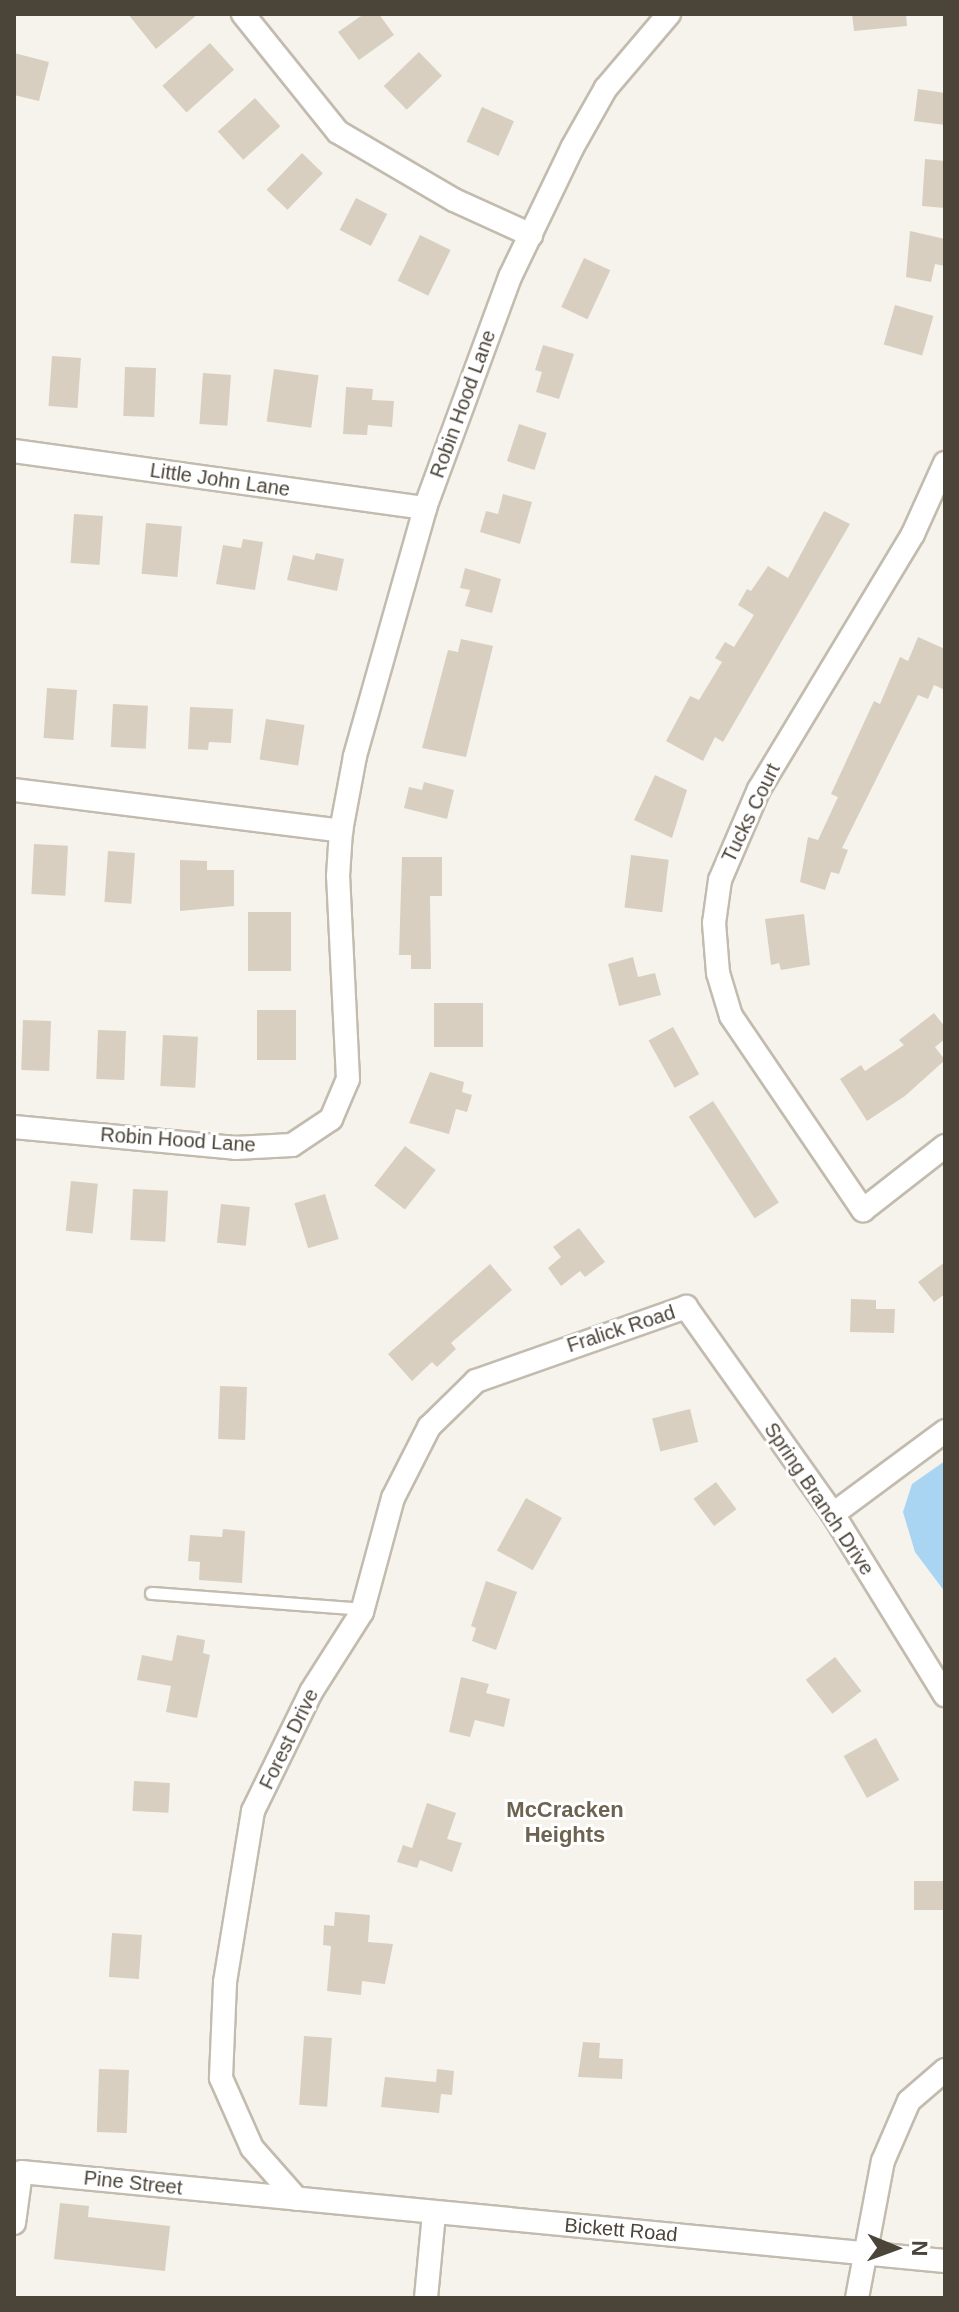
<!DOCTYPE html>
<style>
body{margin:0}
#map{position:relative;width:959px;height:2312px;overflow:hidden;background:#f6f3ec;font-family:Helvetica,sans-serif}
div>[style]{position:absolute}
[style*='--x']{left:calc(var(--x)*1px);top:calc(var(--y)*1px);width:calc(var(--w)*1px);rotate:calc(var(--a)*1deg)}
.water>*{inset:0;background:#a9d4f2}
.building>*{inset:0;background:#d8cfc1;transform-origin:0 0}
.roads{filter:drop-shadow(2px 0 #c2bbae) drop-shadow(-2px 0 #c2bbae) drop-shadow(0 2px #c2bbae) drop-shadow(0 -2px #c2bbae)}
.service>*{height:11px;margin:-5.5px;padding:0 5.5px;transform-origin:5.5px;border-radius:5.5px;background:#fff}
.minor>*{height:22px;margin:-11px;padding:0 11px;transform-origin:11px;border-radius:11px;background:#fff}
span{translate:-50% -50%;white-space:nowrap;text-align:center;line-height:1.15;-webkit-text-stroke:6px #fff;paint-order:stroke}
.street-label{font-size:20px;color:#4b4439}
.neighbourhood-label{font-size:22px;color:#6e6250;font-weight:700}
.frame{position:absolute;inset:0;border:16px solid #4b4439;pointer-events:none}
.north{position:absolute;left:855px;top:2208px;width:80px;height:80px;-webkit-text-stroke:6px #fff;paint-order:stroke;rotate:91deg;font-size:22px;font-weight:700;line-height:32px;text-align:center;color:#4b4439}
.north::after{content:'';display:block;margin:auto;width:28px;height:36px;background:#4b4439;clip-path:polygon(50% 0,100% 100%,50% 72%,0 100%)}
</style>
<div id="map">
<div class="water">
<i style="clip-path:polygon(945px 1461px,945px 1592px,915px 1552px,903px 1512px,912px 1484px)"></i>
</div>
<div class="building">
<i style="clip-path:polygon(128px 14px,198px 14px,156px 49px)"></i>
<i style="clip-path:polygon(364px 14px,379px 14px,394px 35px,359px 60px,338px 32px)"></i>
<i style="clip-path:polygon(852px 14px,906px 14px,907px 26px,854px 31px)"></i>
<i style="left:210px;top:43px;width:36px;height:64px;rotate:48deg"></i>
<i style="left:419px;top:52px;width:33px;height:49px;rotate:46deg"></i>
<i style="clip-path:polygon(14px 53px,49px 62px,39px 101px,14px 95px)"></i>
<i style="clip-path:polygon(918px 89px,945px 93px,945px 125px,914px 121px)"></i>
<i style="left:255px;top:98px;width:38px;height:50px;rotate:48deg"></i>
<i style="left:482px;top:107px;width:35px;height:38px;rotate:24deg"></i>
<i style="left:302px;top:153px;width:29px;height:51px;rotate:44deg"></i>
<i style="clip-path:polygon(925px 159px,945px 161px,945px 208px,922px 206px)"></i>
<i style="left:356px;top:198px;width:35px;height:36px;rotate:27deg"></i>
<i style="clip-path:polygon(910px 231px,945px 239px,945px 266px,935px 264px,931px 282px,906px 277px)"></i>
<i style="left:420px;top:235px;width:34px;height:51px;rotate:26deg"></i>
<i style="left:584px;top:258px;width:29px;height:54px;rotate:25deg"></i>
<i style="left:895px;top:305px;width:40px;height:41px;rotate:16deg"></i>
<i style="clip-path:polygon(543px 345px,574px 354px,559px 399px,536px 392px,542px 372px,535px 370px)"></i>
<i style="left:52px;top:356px;width:29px;height:50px;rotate:4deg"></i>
<i style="left:125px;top:367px;width:31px;height:49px;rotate:2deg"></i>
<i style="left:274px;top:369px;width:45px;height:53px;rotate:8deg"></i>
<i style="left:203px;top:373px;width:28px;height:51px;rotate:4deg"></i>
<i style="clip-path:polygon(346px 387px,373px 389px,372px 400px,394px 401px,392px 427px,368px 425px,367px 435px,343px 434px)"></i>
<i style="left:519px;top:424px;width:29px;height:39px;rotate:18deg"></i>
<i style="clip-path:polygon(503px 494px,532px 502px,520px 544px,480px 532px,486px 511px,498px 514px)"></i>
<i style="clip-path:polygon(824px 511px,850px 524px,723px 742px,715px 737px,703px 761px,666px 741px,690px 696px,699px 700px,722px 662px,715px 658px,725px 642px,734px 647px,754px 615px,738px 605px,747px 589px,751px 591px,768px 566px,788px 578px)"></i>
<i style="left:74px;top:514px;width:29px;height:49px;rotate:4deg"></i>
<i style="left:146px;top:523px;width:36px;height:51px;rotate:5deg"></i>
<i style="clip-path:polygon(243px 539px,263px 542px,255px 590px,216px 584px,223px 545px,241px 548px)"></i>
<i style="clip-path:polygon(316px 553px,344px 559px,337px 591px,287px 580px,293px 555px,314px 560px)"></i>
<i style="clip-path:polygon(465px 568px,501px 579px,492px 613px,465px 606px,470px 590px,460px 588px)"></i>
<i style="clip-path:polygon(918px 637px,945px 649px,945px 690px,934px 685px,928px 699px,918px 695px,842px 848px,848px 850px,839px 874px,831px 872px,825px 890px,800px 882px,808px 837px,818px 840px,838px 797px,831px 794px,874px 701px,880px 704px,900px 657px,908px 661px)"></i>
<i style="clip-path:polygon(461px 639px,493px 646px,466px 757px,422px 748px,448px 650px,458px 652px)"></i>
<i style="left:47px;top:688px;width:30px;height:50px;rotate:4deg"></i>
<i style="left:113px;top:704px;width:35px;height:43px;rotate:3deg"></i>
<i style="clip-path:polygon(190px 707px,233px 709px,231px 743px,209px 742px,208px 750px,188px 749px)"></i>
<i style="left:266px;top:719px;width:39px;height:41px;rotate:9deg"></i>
<i style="clip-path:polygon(655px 775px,687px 790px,672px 838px,634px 820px)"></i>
<i style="clip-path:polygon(424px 782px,454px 790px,447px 819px,404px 808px,409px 787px,422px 790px)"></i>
<i style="left:34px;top:844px;width:34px;height:50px;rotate:3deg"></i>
<i style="left:108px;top:851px;width:27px;height:51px;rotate:4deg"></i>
<i style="left:631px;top:855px;width:38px;height:53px;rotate:7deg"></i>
<i style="clip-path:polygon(402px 857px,442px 857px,442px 896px,430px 896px,431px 969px,411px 969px,411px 955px,399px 955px)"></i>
<i style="clip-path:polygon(180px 860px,207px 861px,207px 870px,234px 870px,234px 906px,180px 911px)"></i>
<i style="left:248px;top:912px;width:43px;height:59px"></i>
<i style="clip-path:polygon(804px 914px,810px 965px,781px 970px,779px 963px,771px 965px,765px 919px)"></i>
<i style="clip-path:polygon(633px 957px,638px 977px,655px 973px,661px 995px,619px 1006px,608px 964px)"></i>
<i style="left:434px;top:1003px;width:49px;height:44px"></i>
<i style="left:296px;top:1010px;width:50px;height:39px;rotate:90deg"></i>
<i style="clip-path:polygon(934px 1013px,945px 1027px,945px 1039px,935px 1047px,945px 1060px,905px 1096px,867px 1121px,840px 1079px,861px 1065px,865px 1071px,904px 1045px,899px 1040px)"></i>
<i style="left:23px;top:1020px;width:28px;height:50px;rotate:2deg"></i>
<i style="left:673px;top:1027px;width:54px;height:28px;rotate:61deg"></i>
<i style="left:98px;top:1030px;width:28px;height:49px;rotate:2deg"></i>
<i style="left:163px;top:1035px;width:35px;height:51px;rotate:3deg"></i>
<i style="clip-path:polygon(430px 1072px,464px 1082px,462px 1092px,472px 1095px,467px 1112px,456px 1109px,449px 1134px,409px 1123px)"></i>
<i style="left:713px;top:1101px;width:121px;height:29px;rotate:57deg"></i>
<i style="left:405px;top:1146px;width:39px;height:50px;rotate:38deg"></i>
<i style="left:71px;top:1181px;width:27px;height:50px;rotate:6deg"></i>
<i style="left:133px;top:1189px;width:35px;height:51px;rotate:3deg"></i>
<i style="left:325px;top:1194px;width:47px;height:32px;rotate:73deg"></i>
<i style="left:221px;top:1204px;width:29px;height:39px;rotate:6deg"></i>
<i style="clip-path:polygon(579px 1228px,605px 1262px,585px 1277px,580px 1271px,561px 1286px,548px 1268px,561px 1257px,553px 1247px)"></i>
<i style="clip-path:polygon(945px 1262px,945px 1294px,934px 1302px,918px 1282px)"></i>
<i style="clip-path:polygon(490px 1264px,512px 1290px,451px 1343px,456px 1349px,437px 1367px,432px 1362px,412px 1381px,388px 1354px)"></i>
<i style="clip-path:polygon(851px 1299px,876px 1300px,876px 1309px,895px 1309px,894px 1333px,850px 1332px)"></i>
<i style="left:220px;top:1386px;width:27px;height:53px;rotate:2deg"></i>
<i style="left:690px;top:1409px;width:34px;height:39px;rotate:76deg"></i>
<i style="left:716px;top:1482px;width:34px;height:28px;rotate:53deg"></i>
<i style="left:526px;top:1498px;width:41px;height:60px;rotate:29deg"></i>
<i style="clip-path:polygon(223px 1529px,245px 1531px,242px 1583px,199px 1580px,200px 1562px,188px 1561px,190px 1535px,222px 1537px)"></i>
<i style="clip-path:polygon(486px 1581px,517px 1592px,496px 1650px,472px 1641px,476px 1628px,471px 1626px)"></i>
<i style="clip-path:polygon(177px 1635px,205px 1640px,203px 1653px,210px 1655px,197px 1718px,166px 1712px,171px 1686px,137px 1680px,142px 1655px,172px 1661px)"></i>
<i style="left:835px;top:1657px;width:43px;height:37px;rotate:52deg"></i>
<i style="clip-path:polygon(461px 1677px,489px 1684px,486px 1693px,510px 1699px,504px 1727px,475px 1720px,470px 1737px,449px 1732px)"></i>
<i style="left:876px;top:1738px;width:48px;height:37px;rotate:61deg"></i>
<i style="left:134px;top:1781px;width:36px;height:30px;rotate:3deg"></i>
<i style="clip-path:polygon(427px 1803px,456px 1813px,447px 1839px,462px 1843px,452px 1872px,420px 1860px,417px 1868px,397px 1862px,403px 1845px,412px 1848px)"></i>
<i style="left:914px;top:1881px;width:31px;height:29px"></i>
<i style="clip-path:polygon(335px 1912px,370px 1915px,368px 1942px,393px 1944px,385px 1984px,362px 1981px,361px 1995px,327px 1991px,331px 1946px,323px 1945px,324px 1925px,334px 1926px)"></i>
<i style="left:112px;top:1933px;width:30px;height:44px;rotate:4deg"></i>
<i style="left:304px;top:2036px;width:28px;height:69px;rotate:4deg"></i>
<i style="clip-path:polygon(583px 2042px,600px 2043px,599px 2058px,623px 2059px,622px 2079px,578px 2077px)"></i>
<i style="left:99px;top:2069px;width:30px;height:63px;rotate:2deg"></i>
<i style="clip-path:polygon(437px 2069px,454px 2071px,452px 2095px,441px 2094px,439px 2113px,381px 2107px,385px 2077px,436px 2082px)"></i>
<i style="clip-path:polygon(60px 2203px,89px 2206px,88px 2217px,170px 2226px,165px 2271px,54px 2259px)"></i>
</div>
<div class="roads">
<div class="service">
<i style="--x:151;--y:1593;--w:212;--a:4.3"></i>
</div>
<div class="minor">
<i style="--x:243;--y:14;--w:151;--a:51.2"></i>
<i style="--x:338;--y:132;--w:134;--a:30.4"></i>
<i style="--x:454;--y:200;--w:85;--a:24.4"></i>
<i style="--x:14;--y:451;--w:415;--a:7.9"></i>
<i style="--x:945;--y:463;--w:78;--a:114.3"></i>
<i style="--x:913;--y:534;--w:298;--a:121.1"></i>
<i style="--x:759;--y:789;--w:99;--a:113.2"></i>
<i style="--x:720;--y:880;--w:43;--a:97.9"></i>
<i style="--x:714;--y:923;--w:50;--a:85.4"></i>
<i style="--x:718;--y:973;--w:45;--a:73.2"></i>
<i style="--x:731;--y:1016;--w:235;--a:55.8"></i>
<i style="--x:863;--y:1210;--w:104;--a:-38"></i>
<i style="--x:14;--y:790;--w:330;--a:7.1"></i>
<i style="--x:14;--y:1127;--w:222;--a:5.4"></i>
<i style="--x:235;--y:1148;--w:57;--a:-3"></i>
<i style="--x:292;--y:1145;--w:47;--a:-33.7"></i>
<i style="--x:331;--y:1119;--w:43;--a:-67"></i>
<i style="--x:348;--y:1079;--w:203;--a:-92.8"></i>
<i style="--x:338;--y:876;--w:45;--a:-86.2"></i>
<i style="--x:341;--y:831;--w:76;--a:-79.4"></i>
<i style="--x:355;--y:756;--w:258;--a:-74.2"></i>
<i style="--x:425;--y:508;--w:246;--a:-69.8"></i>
<i style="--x:510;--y:277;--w:143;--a:-64.3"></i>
<i style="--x:572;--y:148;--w:69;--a:-60.5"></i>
<i style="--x:606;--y:88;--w:97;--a:-49.6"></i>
<i style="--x:833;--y:1514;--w:139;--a:-36.5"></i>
<i style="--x:297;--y:2199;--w:68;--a:-131.4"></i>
<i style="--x:252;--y:2148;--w:77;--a:-113.9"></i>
<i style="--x:221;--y:2078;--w:96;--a:-87.6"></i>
<i style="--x:225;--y:1982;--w:173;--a:-80.7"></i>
<i style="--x:253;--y:1811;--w:132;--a:-64"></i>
<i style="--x:311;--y:1692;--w:95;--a:-57.5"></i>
<i style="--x:362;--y:1612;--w:118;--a:-74.8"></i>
<i style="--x:393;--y:1498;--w:80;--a:-63.1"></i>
<i style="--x:429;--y:1427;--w:66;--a:-44.4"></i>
<i style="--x:476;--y:1381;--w:223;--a:-19.4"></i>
<i style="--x:686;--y:1307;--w:254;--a:54.6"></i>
<i style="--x:833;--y:1514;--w:213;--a:58.3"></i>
<i style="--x:14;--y:2223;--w:51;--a:-82.2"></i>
<i style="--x:21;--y:2172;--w:928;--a:5.5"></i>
<i style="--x:426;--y:2298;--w:85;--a:-84.6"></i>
<i style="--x:857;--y:2298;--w:139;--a:-79.3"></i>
<i style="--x:883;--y:2161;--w:65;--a:-66.6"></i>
<i style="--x:909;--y:2101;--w:48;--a:-40.7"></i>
</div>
</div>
<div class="street-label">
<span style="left:463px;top:404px;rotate:-70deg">Robin Hood Lane</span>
<span style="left:220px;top:480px;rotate:8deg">Little John Lane</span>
<span style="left:751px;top:813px;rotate:-64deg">Tucks Court</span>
<span style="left:178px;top:1140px;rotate:4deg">Robin Hood Lane</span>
<span style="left:621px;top:1329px;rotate:-18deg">Fralick Road</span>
<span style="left:819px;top:1499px;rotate:56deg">Spring Branch Drive</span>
<span style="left:289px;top:1739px;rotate:-64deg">Forest Drive</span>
<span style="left:133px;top:2183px;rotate:6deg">Pine Street</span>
<span style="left:621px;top:2230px;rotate:5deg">Bickett Road</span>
</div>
<div class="neighbourhood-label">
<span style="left:565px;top:1822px">McCracken<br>Heights</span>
</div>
<div class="frame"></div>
<div class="north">N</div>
</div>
